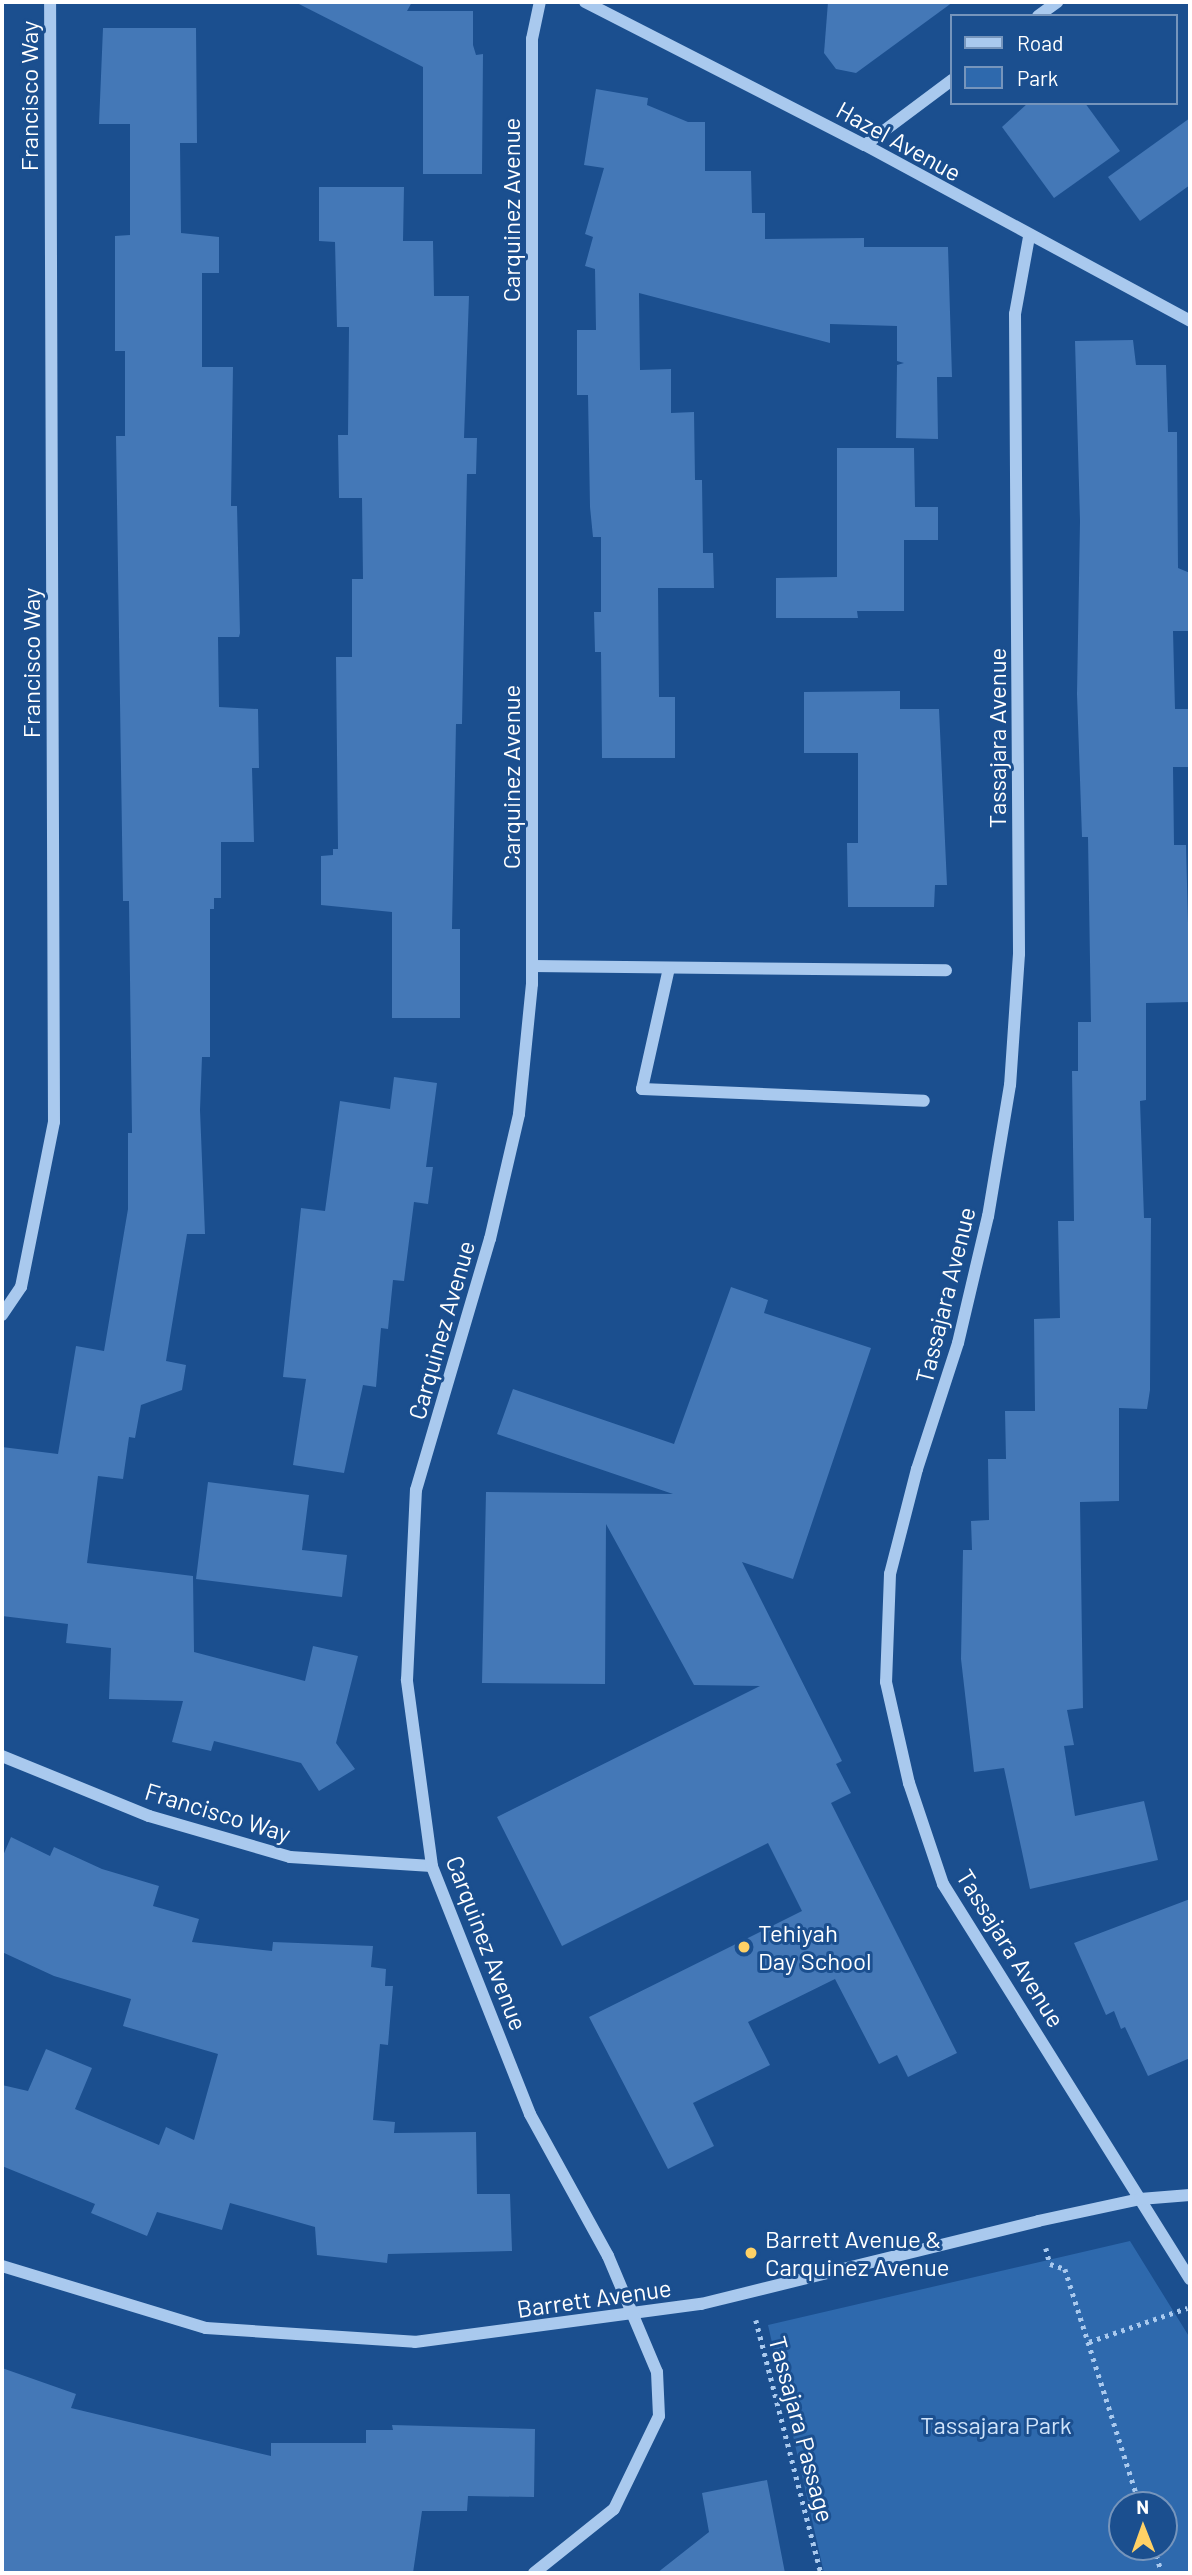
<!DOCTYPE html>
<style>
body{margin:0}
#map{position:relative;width:1192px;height:2575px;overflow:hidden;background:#1b4f8f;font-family:Barlow,sans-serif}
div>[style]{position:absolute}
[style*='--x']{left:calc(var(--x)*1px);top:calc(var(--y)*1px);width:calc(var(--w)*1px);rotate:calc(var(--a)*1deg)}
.green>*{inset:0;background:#2e69ad}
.building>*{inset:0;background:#4478b7}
.path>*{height:4.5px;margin-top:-2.25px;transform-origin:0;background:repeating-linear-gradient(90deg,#a9c9ee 0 3.5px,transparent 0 8.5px)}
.minor>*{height:12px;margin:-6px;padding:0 6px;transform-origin:6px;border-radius:6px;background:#a9c9ee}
.dots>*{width:19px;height:19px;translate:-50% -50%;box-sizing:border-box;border:4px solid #1b4f8f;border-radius:50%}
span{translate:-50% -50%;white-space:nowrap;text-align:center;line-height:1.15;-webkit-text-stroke:6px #1b4f8f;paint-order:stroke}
.street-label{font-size:24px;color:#fff}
.poi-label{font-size:24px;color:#fff}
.left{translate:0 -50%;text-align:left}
.park-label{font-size:24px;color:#cfe3fa}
.frame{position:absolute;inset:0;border:4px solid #fff;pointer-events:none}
.legend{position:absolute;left:950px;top:14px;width:228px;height:91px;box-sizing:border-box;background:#1b4f8f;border:2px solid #7695bc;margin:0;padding:9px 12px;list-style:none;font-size:21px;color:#fff}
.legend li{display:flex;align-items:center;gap:14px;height:35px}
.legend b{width:35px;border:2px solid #7695bc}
.north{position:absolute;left:1108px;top:2491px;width:70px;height:70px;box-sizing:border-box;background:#1b4f8f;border:2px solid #7695bc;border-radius:50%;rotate:359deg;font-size:19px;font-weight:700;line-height:28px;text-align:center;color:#fff}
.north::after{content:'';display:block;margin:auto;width:24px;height:32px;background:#ffd166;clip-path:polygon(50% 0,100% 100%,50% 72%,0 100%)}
</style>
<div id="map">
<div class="green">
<i style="clip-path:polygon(evenodd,1130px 2241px,1190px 2338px,1190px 2573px,824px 2573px,768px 2325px,1130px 2241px,1122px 2505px,1164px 2505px,1164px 2547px,1122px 2547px,1122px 2505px)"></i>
</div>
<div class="building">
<i style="clip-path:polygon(295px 2px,412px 2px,407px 11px,473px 11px,473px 45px,476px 55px,483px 54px,482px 174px,423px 174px,423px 67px)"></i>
<i style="clip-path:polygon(828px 2px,953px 2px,856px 73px,836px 69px,824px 53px)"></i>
<i style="clip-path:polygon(103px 28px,196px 28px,197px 143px,180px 143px,181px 233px,219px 237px,219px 273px,202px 273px,202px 367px,233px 367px,231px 506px,237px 506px,240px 633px,239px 637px,218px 637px,219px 707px,258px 709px,259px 768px,252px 768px,254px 842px,221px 842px,221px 898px,214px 898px,214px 909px,210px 909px,210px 1057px,202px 1057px,200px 1110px,205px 1234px,187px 1234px,166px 1361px,186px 1365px,182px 1390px,141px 1405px,135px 1438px,129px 1437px,123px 1479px,98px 1476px,87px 1563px,193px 1576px,194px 1652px,305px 1681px,313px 1646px,358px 1656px,336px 1743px,355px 1769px,319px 1791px,301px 1763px,214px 1741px,211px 1751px,172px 1742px,183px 1701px,109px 1699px,111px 1648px,66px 1643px,68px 1624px,2px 1616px,2px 1447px,58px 1454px,76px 1346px,104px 1351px,128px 1209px,128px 1133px,132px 1133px,129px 901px,123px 901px,116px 436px,125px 436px,125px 351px,115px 351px,115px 236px,130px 235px,130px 124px,99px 124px)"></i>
<i style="clip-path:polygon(596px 89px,648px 98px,647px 105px,688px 122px,705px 122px,705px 171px,751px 171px,752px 213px,765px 213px,765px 239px,864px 238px,864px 247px,948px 247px,952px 377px,937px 377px,938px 439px,896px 438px,897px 365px,904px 363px,897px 361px,897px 326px,830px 324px,830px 343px,639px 293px,640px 370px,671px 369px,671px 413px,694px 412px,695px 480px,702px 480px,703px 553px,713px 553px,714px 588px,658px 588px,659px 697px,675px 697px,675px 758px,602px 758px,601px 652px,595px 652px,594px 612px,601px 612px,601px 537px,593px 537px,590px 507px,588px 395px,577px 395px,577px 330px,596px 330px,595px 269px,585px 266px,593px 237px,585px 234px,604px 168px,584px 165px)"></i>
<i style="clip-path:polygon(1028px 103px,1085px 103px,1120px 151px,1054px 198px,1002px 127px)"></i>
<i style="clip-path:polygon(1190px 118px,1190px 185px,1140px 221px,1108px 177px)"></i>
<i style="clip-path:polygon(319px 187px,404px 187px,403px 241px,433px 241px,434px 296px,469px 296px,464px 438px,477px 438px,476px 474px,467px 474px,462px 724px,456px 724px,452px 929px,460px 929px,460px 1018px,392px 1018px,392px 912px,321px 905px,321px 856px,333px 855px,333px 849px,338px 849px,336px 657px,352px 657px,352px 579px,363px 579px,362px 498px,339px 498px,338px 435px,348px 435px,349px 327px,337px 327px,335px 242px,319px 241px)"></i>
<i style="clip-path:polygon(1133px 340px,1136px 365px,1166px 365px,1168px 432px,1177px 432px,1178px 568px,1190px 573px,1190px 631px,1173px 631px,1175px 709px,1190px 709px,1190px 767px,1173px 767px,1174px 845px,1186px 845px,1190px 1002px,1146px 1003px,1146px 1100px,1140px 1101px,1144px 1218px,1151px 1218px,1150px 1390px,1147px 1409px,1119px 1408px,1119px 1501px,1080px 1502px,1083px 1708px,1067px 1710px,1074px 1745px,1064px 1746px,1075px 1816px,1144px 1801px,1158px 1860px,1030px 1889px,1004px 1768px,974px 1772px,961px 1659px,963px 1550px,972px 1550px,971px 1521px,989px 1520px,988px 1459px,1006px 1459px,1005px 1411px,1035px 1411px,1034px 1319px,1060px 1318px,1058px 1221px,1074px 1221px,1072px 1071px,1078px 1071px,1078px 1022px,1091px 1022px,1088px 837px,1082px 837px,1077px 694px,1080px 521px,1075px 341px)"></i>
<i style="clip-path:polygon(837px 448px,914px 448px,915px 507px,938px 507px,938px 540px,904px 540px,904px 611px,857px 611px,858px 618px,776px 618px,776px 578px,837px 577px)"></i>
<i style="clip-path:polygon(900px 691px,900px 709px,939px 709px,947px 885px,935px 885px,934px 907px,848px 907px,847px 843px,858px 843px,858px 753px,804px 753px,804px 692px)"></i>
<i style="clip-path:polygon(394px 1077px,437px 1083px,426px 1167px,433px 1167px,428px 1204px,414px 1202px,404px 1281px,393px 1280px,388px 1329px,381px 1328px,376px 1387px,363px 1385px,344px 1473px,293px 1465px,306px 1379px,283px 1377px,301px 1208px,325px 1211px,340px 1101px,390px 1109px)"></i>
<i style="clip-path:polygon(731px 1287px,768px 1300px,764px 1313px,871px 1348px,793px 1579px,742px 1562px,842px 1761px,836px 1764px,851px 1793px,831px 1803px,957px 2053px,908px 2077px,897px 2055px,879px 2064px,835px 1979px,748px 2022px,770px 2065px,693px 2103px,714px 2146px,668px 2169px,589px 2017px,802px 1911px,768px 1843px,562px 1946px,497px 1817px,760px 1686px,694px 1685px,606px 1524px,605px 1684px,482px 1683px,486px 1492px,673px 1494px,497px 1434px,513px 1389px,674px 1444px)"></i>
<i style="clip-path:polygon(208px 1482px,309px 1495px,302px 1550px,347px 1555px,342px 1597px,196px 1579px)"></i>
<i style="clip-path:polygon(11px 1837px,50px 1856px,54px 1847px,102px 1869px,159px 1886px,153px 1906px,199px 1919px,192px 1942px,272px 1951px,273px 1942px,373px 1946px,371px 1967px,386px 1969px,385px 1986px,393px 1986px,388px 2045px,380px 2044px,373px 2120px,395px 2122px,394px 2133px,476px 2132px,477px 2194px,510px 2194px,512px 2251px,388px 2254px,387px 2263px,317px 2255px,315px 2227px,230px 2203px,222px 2230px,157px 2212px,147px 2236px,91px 2213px,95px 2204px,2px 2166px,2px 2085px,28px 2091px,46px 2049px,92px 2068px,75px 2109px,159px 2145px,166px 2127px,194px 2140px,218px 2054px,123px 2026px,131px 1999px,54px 1976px,2px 1952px,2px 1858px)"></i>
<i style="clip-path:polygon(1190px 1899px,1190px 2058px,1148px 2076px,1125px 2027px,1121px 2029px,1114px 2011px,1106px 2015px,1074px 1943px)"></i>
<i style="clip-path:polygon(2px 2368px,76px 2394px,71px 2408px,271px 2456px,271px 2443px,366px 2443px,366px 2430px,393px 2430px,392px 2425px,535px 2429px,534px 2497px,468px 2496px,467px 2511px,422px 2511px,413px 2573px,2px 2573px)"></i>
<i style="clip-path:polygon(767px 2480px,785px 2573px,657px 2573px,709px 2532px,702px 2493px)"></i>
</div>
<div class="path">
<i style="--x:1046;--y:2248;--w:16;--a:76"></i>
<i style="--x:1050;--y:2264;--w:16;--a:18"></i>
<i style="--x:1065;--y:2269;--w:248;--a:72.4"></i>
<i style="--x:756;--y:2320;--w:261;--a:75.6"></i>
<i style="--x:1089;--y:2342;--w:104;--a:-19.1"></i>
<i style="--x:1154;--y:2547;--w:27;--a:73"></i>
</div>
<div class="minor">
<i style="--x:585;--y:2;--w:314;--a:27.1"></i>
<i style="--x:865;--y:145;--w:370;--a:28.4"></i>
<i style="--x:1038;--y:16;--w:24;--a:-36"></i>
<i style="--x:865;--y:145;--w:109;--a:-36.8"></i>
<i style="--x:1029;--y:237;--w:78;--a:100.3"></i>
<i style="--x:1015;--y:314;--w:640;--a:89.64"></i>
<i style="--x:1019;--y:954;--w:131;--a:93.9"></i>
<i style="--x:1010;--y:1085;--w:133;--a:99.5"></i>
<i style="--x:988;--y:1216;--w:130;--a:103.3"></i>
<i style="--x:958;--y:1343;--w:133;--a:108"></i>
<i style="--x:917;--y:1469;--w:108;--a:104.4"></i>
<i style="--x:890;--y:1574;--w:108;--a:92.1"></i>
<i style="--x:886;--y:1682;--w:104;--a:77.2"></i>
<i style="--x:909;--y:1783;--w:107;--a:71.4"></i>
<i style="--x:943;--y:1884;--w:466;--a:58"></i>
<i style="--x:532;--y:966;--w:414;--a:0.6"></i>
<i style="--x:669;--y:968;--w:124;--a:102.6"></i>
<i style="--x:642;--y:1089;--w:282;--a:2.4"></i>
<i style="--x:2;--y:1315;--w:34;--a:-56"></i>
<i style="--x:21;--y:1287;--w:168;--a:-78.7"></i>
<i style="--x:54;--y:1122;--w:1120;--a:-90.2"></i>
<i style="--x:2;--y:1756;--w:159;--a:22.2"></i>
<i style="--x:149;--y:1816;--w:147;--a:16.2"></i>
<i style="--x:290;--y:1857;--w:142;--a:3.6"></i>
<i style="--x:2;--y:2266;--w:213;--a:16.9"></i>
<i style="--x:206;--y:2328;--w:209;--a:3.8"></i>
<i style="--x:415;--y:2342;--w:289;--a:-7.6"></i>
<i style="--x:701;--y:2304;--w:347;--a:-13.8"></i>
<i style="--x:1038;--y:2221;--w:104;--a:-12.2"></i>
<i style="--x:1140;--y:2199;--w:50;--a:-4.6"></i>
<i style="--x:534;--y:2573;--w:102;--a:-38.7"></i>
<i style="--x:614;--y:2509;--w:103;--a:-64.2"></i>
<i style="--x:659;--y:2416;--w:44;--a:-92.6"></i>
<i style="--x:657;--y:2372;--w:126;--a:-112.9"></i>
<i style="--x:608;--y:2256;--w:162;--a:-118.8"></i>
<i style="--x:530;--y:2114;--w:267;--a:-111.6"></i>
<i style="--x:432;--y:1866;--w:188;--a:-97.7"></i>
<i style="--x:407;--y:1680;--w:190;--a:-87.3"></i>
<i style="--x:416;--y:1490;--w:262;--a:-73.6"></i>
<i style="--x:490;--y:1239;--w:128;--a:-76.9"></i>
<i style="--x:519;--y:1114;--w:131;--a:-84.3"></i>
<i style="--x:532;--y:984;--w:945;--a:-90"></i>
<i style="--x:532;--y:39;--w:38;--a:-78"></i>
</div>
<div class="dots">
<i style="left:744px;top:1947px;background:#ffd166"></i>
<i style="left:751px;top:2253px;background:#ffd166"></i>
</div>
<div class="street-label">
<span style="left:29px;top:96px;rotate:-90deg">Francisco Way</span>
<span style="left:899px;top:141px;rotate:29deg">Hazel Avenue</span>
<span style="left:511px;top:210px;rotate:-90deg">Carquinez Avenue</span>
<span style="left:31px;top:663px;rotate:-90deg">Francisco Way</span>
<span style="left:997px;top:738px;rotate:-90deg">Tassajara Avenue</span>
<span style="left:511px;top:777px;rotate:-90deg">Carquinez Avenue</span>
<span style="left:945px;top:1295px;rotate:-76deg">Tassajara Avenue</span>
<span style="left:441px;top:1330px;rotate:-74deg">Carquinez Avenue</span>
<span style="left:218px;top:1812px;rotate:17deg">Francisco Way</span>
<span style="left:487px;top:1943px;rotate:69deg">Carquinez Avenue</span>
<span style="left:1011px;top:1948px;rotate:58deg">Tassajara Avenue</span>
<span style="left:594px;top:2298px;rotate:-8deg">Barrett Avenue</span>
<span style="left:802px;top:2429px;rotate:75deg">Tassajara Passage</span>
</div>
<div class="poi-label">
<span class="left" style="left:758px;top:1947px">Tehiyah<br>Day School</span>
<span class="left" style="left:765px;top:2253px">Barrett Avenue &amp;<br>Carquinez Avenue</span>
</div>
<div class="park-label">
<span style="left:996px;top:2425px">Tassajara Park</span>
</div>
<div class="frame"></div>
<ul class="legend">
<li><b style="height:9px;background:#a9c9ee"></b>Road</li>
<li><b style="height:19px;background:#2e69ad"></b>Park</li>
</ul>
<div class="north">N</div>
</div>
